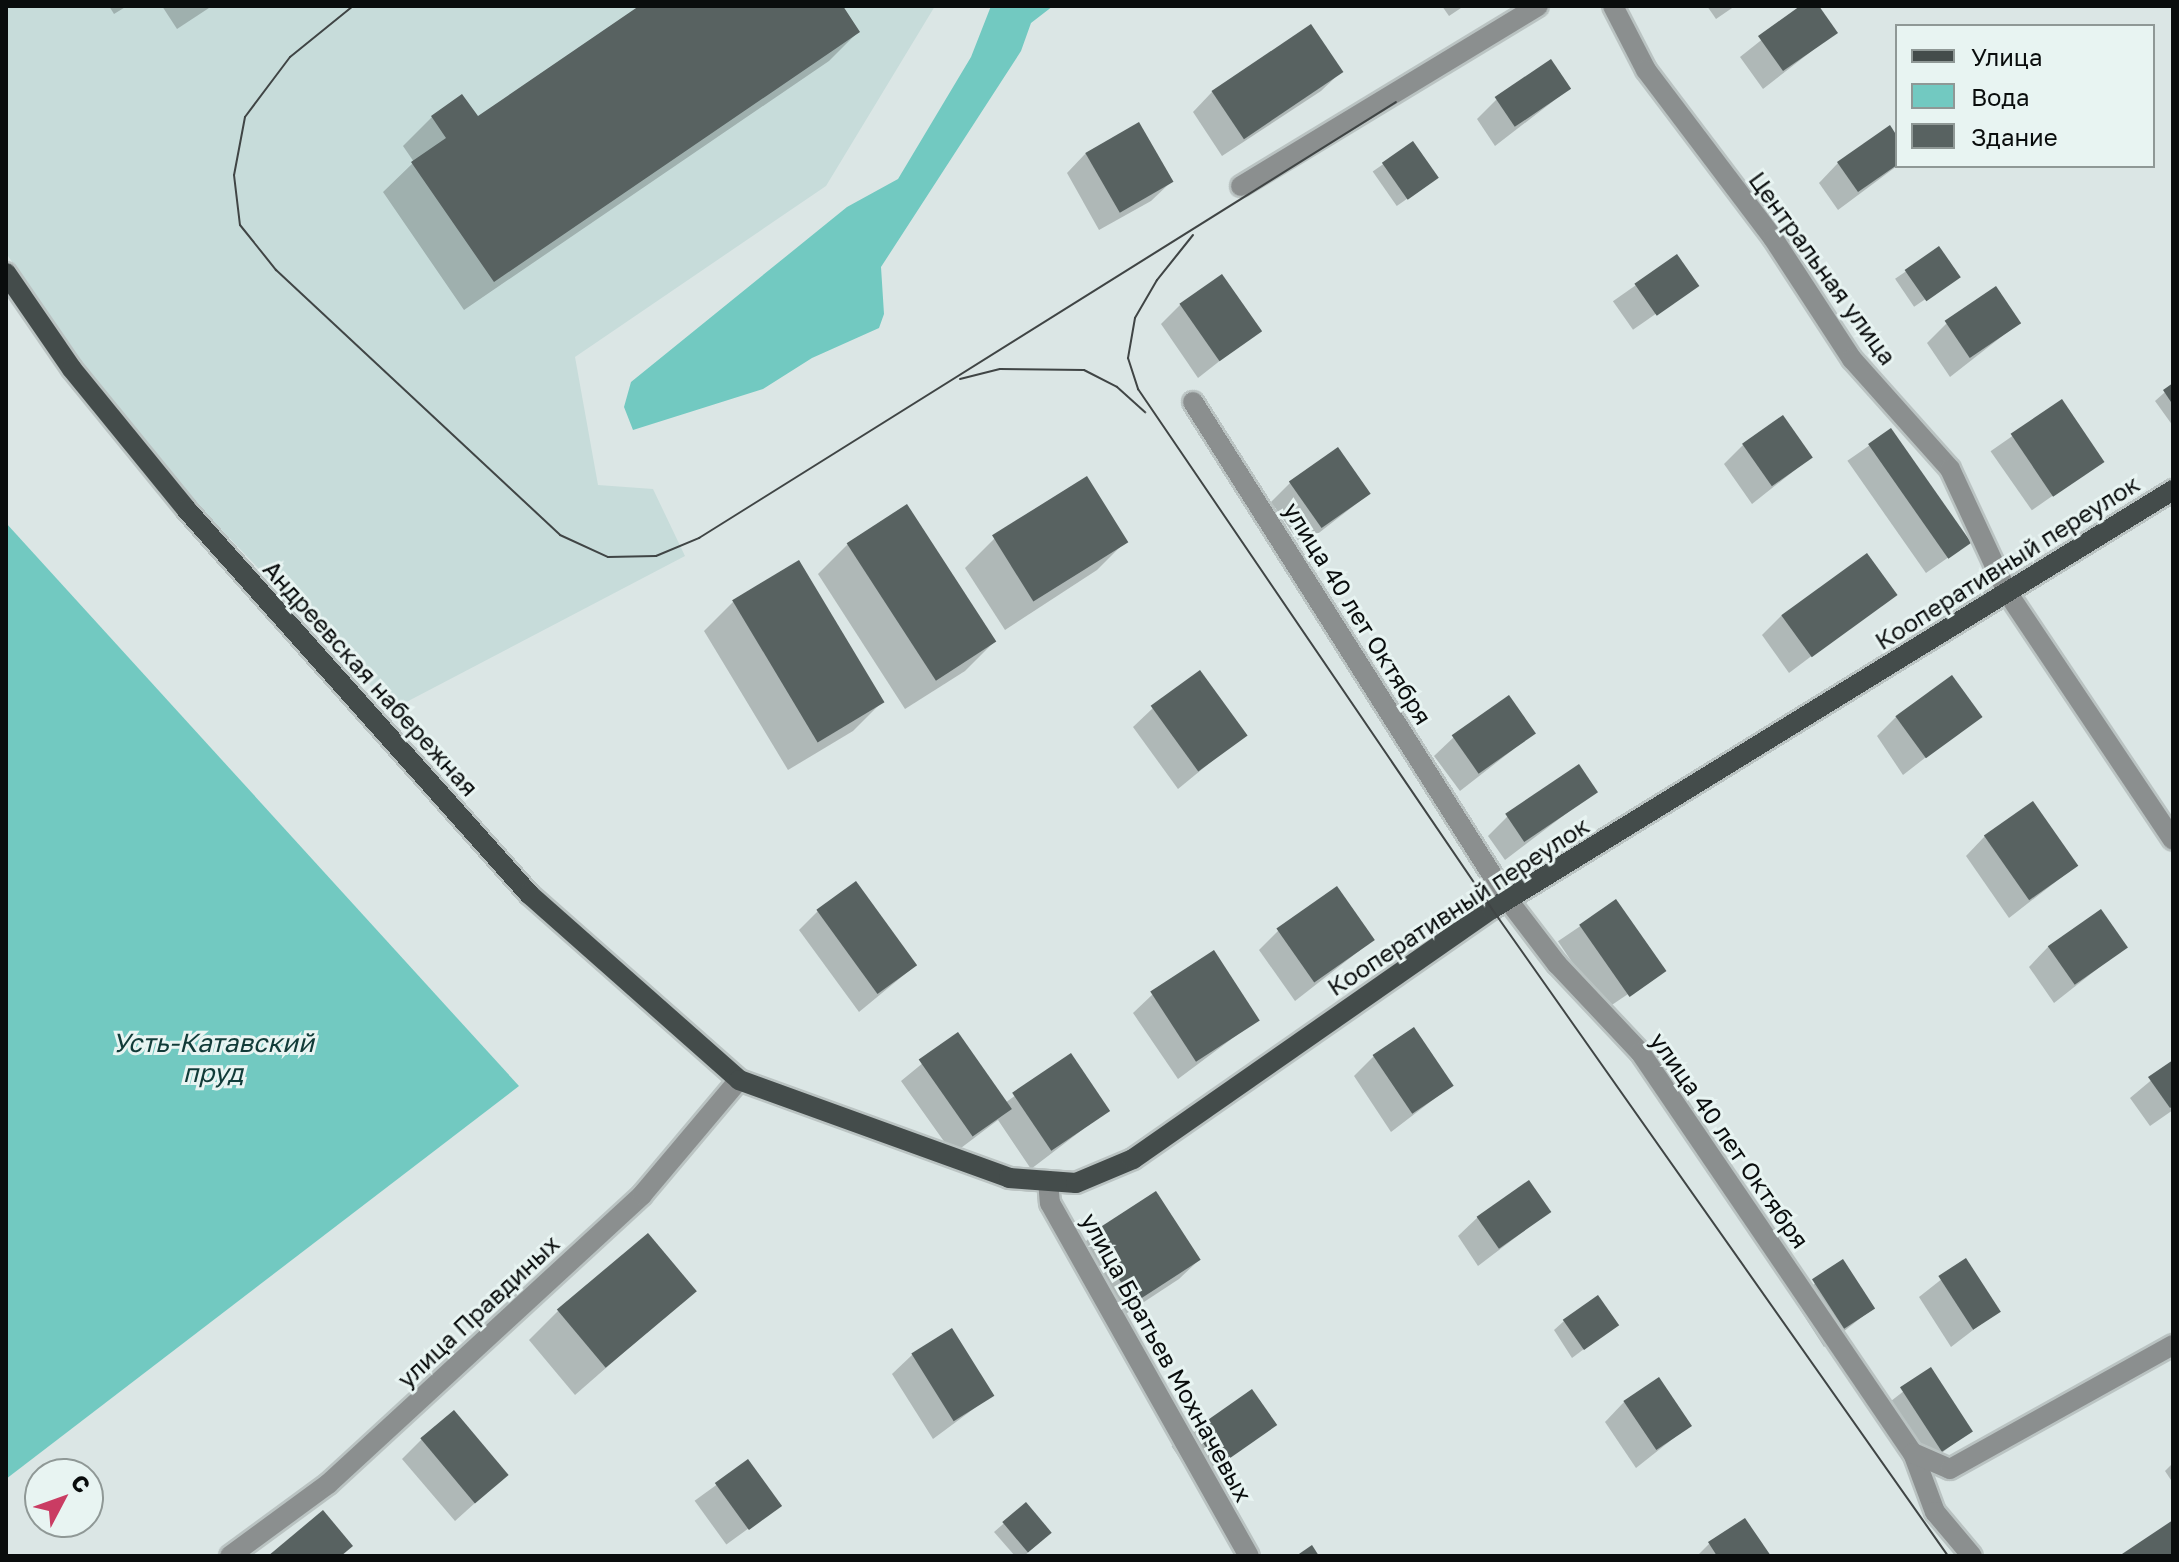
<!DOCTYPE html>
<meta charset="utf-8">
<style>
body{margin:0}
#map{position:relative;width:2179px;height:1562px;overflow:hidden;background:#dbe6e5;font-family:"Golos Text",sans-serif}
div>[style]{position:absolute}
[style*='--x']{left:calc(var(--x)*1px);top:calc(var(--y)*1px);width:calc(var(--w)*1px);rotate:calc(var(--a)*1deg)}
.built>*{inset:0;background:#c7dcda}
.water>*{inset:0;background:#72c9c1}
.shadow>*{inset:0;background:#0003;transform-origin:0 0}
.building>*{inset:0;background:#586261;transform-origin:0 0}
.roads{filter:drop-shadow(2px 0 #bac3c2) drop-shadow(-2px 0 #bac3c2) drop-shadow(0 2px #bac3c2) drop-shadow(0 -2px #bac3c2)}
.minor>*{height:20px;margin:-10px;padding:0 10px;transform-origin:10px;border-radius:10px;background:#8b8f8f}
.major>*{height:20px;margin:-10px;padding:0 10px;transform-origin:10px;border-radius:10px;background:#444c4b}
.tram>*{height:2px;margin:-1px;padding:0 1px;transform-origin:1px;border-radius:1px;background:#404545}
span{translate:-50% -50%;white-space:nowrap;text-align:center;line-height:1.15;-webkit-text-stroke:6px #e8f4f2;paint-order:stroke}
.street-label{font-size:24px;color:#0a0d0d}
.water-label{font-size:26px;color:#113b38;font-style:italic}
.frame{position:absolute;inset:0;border:8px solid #0a0d0d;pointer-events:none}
.legend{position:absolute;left:1895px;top:24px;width:260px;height:144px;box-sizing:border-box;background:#e8f4f2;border:2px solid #8f9896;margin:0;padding:10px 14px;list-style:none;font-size:24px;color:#0a0d0d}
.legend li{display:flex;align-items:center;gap:16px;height:40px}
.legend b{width:40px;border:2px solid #8f9896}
.north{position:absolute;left:24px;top:1458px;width:80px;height:80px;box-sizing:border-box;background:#e8f4f2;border:2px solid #8f9896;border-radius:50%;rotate:49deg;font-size:22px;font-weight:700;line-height:32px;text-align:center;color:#0a0d0d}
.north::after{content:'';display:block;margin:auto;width:28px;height:36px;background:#ca3c63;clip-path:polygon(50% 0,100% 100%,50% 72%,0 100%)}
</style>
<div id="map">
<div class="built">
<i style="clip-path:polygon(6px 6px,935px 6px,826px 186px,575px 357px,598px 485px,653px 489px,685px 556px,393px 709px,130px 434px,6px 253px)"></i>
</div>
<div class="water">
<i style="clip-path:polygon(991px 6px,1053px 6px,1031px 23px,1021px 51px,881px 267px,884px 314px,879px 328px,812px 358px,763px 389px,633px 430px,624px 407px,631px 382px,847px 207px,898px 179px,971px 57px)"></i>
<i style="clip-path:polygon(6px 523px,519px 1086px,6px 1479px)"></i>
</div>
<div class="shadow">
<i style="clip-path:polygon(109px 6px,127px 6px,114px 14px)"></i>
<i style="clip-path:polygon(162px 6px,212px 6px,177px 29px)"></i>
<i style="clip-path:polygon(643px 6px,840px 6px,858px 32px,829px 61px,464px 310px,383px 192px,414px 162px,403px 146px,432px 117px,478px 119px)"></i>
<i style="clip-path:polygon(1442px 6px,1464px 6px,1449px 16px)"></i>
<i style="clip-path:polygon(1707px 6px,1735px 6px,1716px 19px)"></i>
<i style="clip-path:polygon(1804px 6px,1816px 6px,1835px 33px,1763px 89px,1740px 57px)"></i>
<i style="clip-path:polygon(1311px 27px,1341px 72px,1321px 91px,1222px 156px,1193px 112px,1212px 92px)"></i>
<i style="clip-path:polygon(1569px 89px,1495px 146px,1477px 119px,1496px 100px)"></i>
<i style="clip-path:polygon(1897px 139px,1897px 166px,1838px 210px,1819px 183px,1838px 163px)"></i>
<i style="left:1412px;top:144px;width:42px;height:48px;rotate:55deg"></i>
<i style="clip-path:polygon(1086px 153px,1171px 182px,1151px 201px,1099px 230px,1067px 173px)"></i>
<i style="left:1939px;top:249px;width:34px;height:53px;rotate:56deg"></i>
<i style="left:1676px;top:257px;width:35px;height:77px;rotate:55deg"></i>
<i style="clip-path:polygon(1180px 305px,1259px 330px,1198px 378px,1161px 324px)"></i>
<i style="clip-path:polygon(1947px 323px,2019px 323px,1950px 377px,1927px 343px)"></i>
<i style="clip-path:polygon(2173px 385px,2173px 426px,2155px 401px)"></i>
<i style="left:2061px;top:402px;width:72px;height:86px;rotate:55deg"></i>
<i style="left:1890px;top:431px;width:137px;height:52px;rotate:55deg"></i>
<i style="clip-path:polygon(1743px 445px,1810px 458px,1752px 504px,1724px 464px)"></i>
<i style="clip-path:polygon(1086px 479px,1126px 541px,1097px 570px,1005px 630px,965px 568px,994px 539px)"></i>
<i style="clip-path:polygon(1291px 482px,1369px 494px,1302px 546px,1271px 502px)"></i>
<i style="clip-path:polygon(906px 507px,994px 642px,965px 671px,905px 709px,818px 574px,847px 545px)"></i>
<i style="clip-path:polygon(798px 563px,882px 702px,853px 731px,788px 770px,704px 631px,733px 602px)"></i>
<i style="clip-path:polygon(1894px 594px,1789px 673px,1762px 635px,1781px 616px)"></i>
<i style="clip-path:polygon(1153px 708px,1245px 734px,1178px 789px,1133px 727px)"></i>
<i style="clip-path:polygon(1979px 716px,1903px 775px,1877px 736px,1896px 717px)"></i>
<i style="clip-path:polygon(1533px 734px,1460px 791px,1434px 756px,1454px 737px)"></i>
<i style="clip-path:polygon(1596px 791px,1505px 860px,1488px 836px,1507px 817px)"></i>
<i style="clip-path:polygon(1985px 836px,2076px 866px,2009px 918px,1966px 856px)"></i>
<i style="left:1616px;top:902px;width:83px;height:70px;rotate:56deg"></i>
<i style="clip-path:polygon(818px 911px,916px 965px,859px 1012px,799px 930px)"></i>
<i style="clip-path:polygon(1278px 931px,1373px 940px,1295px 1001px,1259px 950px)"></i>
<i style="clip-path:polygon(2048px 947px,2125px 947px,2054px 1003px,2029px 967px)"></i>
<i style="clip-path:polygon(1153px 994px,1257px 1020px,1178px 1079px,1133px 1013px)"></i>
<i style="clip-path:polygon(957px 1035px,1005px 1103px,1070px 1056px,1107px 1111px,1031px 1169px,998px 1120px,953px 1154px,901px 1081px)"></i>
<i style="clip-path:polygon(1374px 1056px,1451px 1086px,1391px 1132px,1354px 1076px)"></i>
<i style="clip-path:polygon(2173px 1062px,2173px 1110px,2150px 1126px,2130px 1098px)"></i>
<i style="clip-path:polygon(1549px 1212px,1478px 1266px,1458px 1236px,1478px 1217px)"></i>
<i style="clip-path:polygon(1091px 1236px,1199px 1260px,1179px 1279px,1115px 1321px,1072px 1256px)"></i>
<i style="clip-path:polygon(1966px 1260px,1998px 1311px,1951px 1347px,1919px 1297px)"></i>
<i style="clip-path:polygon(1842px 1262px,1872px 1309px,1824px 1347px,1794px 1300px)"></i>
<i style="clip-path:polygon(694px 1291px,575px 1395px,529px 1340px,558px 1311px)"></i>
<i style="clip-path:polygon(1564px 1321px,1616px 1325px,1572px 1358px,1554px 1330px)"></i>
<i style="clip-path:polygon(951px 1331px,991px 1396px,933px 1439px,892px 1374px,912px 1355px)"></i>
<i style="clip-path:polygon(1931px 1370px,1970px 1431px,1921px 1469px,1882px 1408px)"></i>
<i style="left:1252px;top:1392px;width:40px;height:97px;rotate:56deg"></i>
<i style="clip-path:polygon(1624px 1402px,1689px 1426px,1636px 1468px,1605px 1422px)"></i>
<i style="clip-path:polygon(422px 1439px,506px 1475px,455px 1521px,402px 1459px)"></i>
<i style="left:748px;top:1462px;width:54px;height:66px;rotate:54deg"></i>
<i style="clip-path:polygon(2173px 1463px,2173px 1483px,2165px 1471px)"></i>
<i style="clip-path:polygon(1025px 1505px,1040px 1542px,1024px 1556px,1015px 1556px,994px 1532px)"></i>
<i style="clip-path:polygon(1709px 1544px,1769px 1556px,1697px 1556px)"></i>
</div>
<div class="building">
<i style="clip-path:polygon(639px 6px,843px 6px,860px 32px,494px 282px,411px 162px,446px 138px,431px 116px,462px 94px,478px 116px)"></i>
<i style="clip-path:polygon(1800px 6px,1819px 6px,1838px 33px,1783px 71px,1758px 36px)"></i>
<i style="left:1311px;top:24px;width:58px;height:120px;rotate:56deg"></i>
<i style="left:1551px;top:59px;width:36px;height:68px;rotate:56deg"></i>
<i style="left:1139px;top:122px;width:69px;height:62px;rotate:60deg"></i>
<i style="clip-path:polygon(1890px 125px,1897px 136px,1897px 165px,1858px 192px,1837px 162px)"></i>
<i style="left:1413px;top:141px;width:45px;height:38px;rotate:55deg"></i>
<i style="left:1939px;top:246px;width:38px;height:42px;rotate:55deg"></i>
<i style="left:1677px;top:254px;width:39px;height:52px;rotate:55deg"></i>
<i style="left:1222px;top:274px;width:70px;height:52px;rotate:55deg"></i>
<i style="left:1996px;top:286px;width:45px;height:62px;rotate:56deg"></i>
<i style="clip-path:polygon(2173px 383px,2173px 405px,2163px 390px)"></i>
<i style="left:2062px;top:399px;width:76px;height:62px;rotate:56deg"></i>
<i style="left:1783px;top:415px;width:52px;height:50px;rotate:55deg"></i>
<i style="left:1891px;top:428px;width:140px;height:28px;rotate:55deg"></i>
<i style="left:1338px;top:447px;width:57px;height:60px;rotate:55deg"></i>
<i style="left:1087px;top:476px;width:78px;height:112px;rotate:58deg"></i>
<i style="left:907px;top:504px;width:164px;height:72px;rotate:57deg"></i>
<i style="left:1867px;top:553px;width:52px;height:106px;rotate:54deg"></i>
<i style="left:799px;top:560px;width:166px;height:78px;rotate:59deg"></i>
<i style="left:1200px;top:670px;width:81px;height:61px;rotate:54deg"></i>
<i style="left:1952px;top:675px;width:52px;height:70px;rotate:54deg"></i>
<i style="left:1509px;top:695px;width:47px;height:70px;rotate:55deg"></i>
<i style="left:1579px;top:764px;width:34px;height:89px;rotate:56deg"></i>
<i style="left:2033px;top:801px;width:79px;height:60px;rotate:55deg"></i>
<i style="left:856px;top:881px;width:104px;height:49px;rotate:54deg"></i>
<i style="left:1337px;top:886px;width:66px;height:74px;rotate:55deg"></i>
<i style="left:1616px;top:899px;width:88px;height:45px;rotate:55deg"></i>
<i style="left:2101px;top:909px;width:47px;height:65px;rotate:55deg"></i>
<i style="left:1214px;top:950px;width:84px;height:76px;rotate:57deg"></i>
<i style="left:1414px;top:1027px;width:71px;height:50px;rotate:56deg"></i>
<i style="left:958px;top:1032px;width:94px;height:48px;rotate:55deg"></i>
<i style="left:1071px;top:1053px;width:70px;height:71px;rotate:56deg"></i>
<i style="clip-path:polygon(2173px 1060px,2173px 1106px,2170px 1108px,2148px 1077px)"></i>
<i style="left:1529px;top:1180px;width:39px;height:64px;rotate:55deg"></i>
<i style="left:1156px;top:1191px;width:82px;height:79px;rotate:57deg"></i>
<i style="left:648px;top:1233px;width:76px;height:119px;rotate:50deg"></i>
<i style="left:1966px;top:1258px;width:64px;height:33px;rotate:57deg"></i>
<i style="left:1843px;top:1259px;width:59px;height:37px;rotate:57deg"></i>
<i style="left:1598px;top:1295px;width:37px;height:43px;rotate:55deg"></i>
<i style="left:952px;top:1328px;width:80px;height:48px;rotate:58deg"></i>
<i style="left:1931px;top:1367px;width:77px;height:37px;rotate:57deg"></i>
<i style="left:1659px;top:1377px;width:59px;height:43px;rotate:56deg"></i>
<i style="left:1252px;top:1389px;width:44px;height:71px;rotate:55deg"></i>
<i style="left:454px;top:1410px;width:85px;height:44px;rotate:50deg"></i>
<i style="left:748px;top:1459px;width:58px;height:41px;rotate:54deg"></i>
<i style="left:1026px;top:1502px;width:40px;height:31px;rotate:50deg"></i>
<i style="clip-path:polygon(323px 1510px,353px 1546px,341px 1556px,268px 1556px)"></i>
<i style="clip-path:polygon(1745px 1518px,1771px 1556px,1717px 1556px,1708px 1542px)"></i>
<i style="clip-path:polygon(2173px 1520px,2173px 1556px,2119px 1556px)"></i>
<i style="clip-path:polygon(1312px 1545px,1319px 1556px,1296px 1556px)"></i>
</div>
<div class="roads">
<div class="minor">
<i style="--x:1613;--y:6;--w:72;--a:62.7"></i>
<i style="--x:1646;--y:70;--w:211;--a:52.9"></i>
<i style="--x:1773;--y:238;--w:145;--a:56.9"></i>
<i style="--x:1852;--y:359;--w:147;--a:48.3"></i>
<i style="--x:1950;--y:469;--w:136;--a:65.1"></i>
<i style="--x:2007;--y:592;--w:298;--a:56.2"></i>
<i style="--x:1241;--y:186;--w:347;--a:-31.2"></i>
<i style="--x:1193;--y:402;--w:589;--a:57.69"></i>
<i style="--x:1508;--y:900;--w:81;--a:52.6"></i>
<i style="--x:1557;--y:964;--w:121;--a:46.7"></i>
<i style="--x:1640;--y:1052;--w:485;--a:55.8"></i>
<i style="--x:1913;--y:1453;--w:63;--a:69.6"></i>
<i style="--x:1935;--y:1512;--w:57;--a:49.9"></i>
<i style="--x:1048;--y:1181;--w:22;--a:85"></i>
<i style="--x:1050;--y:1203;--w:405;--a:60.6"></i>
<i style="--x:1913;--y:1453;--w:40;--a:23.4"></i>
<i style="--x:1950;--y:1469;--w:255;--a:-29.1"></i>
<i style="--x:230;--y:1556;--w:122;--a:-36.3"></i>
<i style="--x:328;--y:1484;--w:427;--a:-42.6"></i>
<i style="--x:642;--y:1195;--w:150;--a:-49.9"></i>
</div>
<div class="major">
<i style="--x:6;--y:273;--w:116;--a:55.5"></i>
<i style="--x:72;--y:369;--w:181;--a:50.8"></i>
<i style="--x:186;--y:509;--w:516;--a:48.3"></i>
<i style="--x:529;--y:894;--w:281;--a:41.5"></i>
<i style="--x:739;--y:1080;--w:287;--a:19.9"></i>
<i style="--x:1009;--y:1178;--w:67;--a:4.3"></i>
<i style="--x:1076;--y:1183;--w:62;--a:-22.8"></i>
<i style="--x:1133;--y:1159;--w:437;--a:-34.9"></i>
<i style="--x:1492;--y:909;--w:800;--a:-31.6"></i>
</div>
</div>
<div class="tram">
<i style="--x:353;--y:6;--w:81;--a:141"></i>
<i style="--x:290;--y:57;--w:75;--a:126.9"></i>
<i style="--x:245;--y:117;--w:59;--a:100.7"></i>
<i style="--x:234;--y:175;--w:50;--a:83.2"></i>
<i style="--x:240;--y:225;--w:58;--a:51.3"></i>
<i style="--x:276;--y:270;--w:388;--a:43"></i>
<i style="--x:560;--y:535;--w:53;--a:24.6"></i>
<i style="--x:608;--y:557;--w:48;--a:-1.2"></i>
<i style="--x:656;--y:556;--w:47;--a:-22.7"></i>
<i style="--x:699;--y:538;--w:822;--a:-32.03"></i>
<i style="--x:1193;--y:235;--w:58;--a:128.7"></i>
<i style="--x:1157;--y:280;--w:44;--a:120.1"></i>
<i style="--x:1135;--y:318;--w:41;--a:99.9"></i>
<i style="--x:1128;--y:358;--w:33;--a:72"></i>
<i style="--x:1138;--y:389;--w:629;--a:55.75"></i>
<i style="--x:1492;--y:909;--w:792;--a:54.82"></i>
<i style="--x:960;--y:379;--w:41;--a:-14"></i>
<i style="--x:1000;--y:369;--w:84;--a:0.7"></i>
<i style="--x:1084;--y:370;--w:37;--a:27"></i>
<i style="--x:1117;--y:387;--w:38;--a:42"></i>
</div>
<div class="street-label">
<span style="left:1823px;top:268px;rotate:54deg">Центральная улица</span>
<span style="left:2007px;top:562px;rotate:-32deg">Кооперативный переулок</span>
<span style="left:1358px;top:613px;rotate:58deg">улица 40 лет Октября</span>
<span style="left:371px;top:678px;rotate:48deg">Андреевская набережная</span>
<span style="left:1458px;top:906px;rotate:-33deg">Кооперативный переулок</span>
<span style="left:1730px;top:1140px;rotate:55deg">улица 40 лет Октября</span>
<span style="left:478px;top:1311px;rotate:-43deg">улица Правдиных</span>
<span style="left:1167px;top:1357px;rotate:61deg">улица Братьев Мохначевых</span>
</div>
<div class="water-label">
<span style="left:213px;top:1058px">Усть-Катавский<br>пруд</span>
</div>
<div class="frame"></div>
<ul class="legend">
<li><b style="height:10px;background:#444c4b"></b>Улица</li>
<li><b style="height:22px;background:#72c9c1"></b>Вода</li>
<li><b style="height:22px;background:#586261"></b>Здание</li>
</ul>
<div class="north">С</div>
</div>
